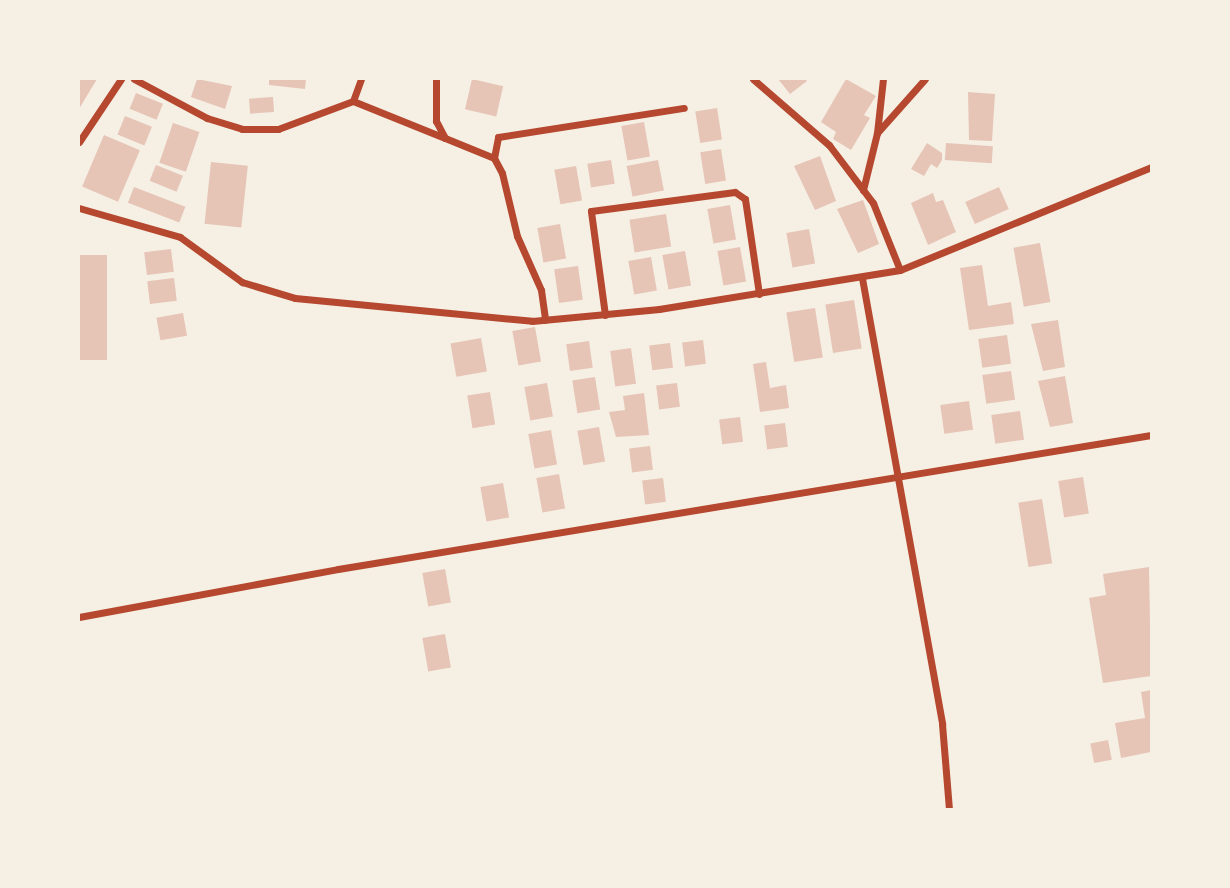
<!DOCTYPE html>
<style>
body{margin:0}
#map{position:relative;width:1230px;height:888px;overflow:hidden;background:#f6efe4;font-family:Merriweather,serif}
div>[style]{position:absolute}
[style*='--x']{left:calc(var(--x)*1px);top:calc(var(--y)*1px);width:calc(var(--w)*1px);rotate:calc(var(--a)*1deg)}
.building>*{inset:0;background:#e6c5b7;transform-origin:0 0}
.minor>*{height:7px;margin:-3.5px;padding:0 3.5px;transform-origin:3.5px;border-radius:3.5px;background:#b5482f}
span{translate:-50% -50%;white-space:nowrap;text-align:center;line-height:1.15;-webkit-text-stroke:6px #f6efe4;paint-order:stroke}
.frame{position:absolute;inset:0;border:80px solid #f6efe4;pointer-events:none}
</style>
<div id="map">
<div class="building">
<i style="clip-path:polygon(79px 79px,97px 79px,79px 109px)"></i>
<i style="clip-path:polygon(197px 79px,232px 86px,225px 109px,191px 97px)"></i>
<i style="clip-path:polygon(269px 79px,306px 79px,305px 89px,269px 85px)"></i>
<i style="left:472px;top:79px;width:32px;height:31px;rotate:13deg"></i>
<i style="clip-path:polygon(778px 79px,805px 79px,807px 81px,790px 94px)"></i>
<i style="clip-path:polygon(846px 79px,876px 96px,864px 115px,870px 118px,851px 150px,833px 139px,836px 132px,821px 122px)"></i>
<i style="clip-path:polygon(968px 92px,995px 94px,992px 141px,969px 140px)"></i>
<i style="left:136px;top:93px;width:29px;height:17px;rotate:22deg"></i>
<i style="left:273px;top:97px;width:15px;height:24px;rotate:86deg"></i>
<i style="left:717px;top:108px;width:32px;height:22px;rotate:81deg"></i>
<i style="left:125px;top:116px;width:29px;height:20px;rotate:22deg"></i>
<i style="left:644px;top:122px;width:35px;height:23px;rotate:80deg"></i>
<i style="left:173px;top:123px;width:28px;height:42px;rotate:19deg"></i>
<i style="left:104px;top:135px;width:39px;height:56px;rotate:23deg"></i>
<i style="clip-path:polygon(927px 143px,942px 153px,942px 160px,937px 168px,931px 164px,924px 176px,911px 169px)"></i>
<i style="left:946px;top:143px;width:47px;height:17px;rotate:4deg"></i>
<i style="left:721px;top:149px;width:32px;height:21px;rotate:81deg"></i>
<i style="clip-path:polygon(820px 156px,836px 201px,815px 210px,794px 166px)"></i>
<i style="left:611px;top:160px;width:24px;height:24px;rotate:81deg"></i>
<i style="left:658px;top:160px;width:31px;height:32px;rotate:79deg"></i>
<i style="left:211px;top:162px;width:37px;height:62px;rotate:6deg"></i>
<i style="left:156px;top:165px;width:29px;height:17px;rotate:22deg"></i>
<i style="left:576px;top:166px;width:35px;height:22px;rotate:80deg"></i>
<i style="left:134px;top:187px;width:55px;height:17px;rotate:21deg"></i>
<i style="left:999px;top:187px;width:24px;height:37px;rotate:66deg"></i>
<i style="clip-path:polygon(933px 193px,936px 202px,943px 200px,956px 232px,928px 245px,911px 203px)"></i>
<i style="clip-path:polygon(863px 200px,879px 244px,858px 253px,837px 209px)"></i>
<i style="left:730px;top:205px;width:35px;height:23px;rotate:80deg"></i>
<i style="left:666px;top:214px;width:33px;height:37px;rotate:81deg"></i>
<i style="left:560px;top:224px;width:35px;height:23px;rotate:80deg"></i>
<i style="left:809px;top:229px;width:35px;height:23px;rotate:80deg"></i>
<i style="left:1040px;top:243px;width:60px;height:27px;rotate:80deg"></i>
<i style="left:740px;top:247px;width:35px;height:23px;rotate:80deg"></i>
<i style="left:171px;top:249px;width:23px;height:27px;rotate:83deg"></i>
<i style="left:685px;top:251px;width:35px;height:23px;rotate:80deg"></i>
<i style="left:79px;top:255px;width:28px;height:105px"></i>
<i style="left:651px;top:257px;width:34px;height:23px;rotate:80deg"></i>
<i style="clip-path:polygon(982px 265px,988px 306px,1011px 302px,1014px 324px,969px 330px,960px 268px)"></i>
<i style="left:578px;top:266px;width:34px;height:24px;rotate:82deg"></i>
<i style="left:174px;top:278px;width:23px;height:27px;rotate:83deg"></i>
<i style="left:854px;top:300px;width:49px;height:29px;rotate:81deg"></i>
<i style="left:815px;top:308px;width:50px;height:29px;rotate:81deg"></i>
<i style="left:183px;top:313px;width:23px;height:27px;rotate:80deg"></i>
<i style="clip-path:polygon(1058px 320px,1065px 367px,1043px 371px,1031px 324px)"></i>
<i style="left:535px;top:327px;width:35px;height:23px;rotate:80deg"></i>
<i style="left:1007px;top:335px;width:29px;height:29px;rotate:82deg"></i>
<i style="left:481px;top:338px;width:34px;height:31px;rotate:80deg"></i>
<i style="left:703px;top:340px;width:24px;height:21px;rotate:83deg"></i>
<i style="left:589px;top:341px;width:27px;height:23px;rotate:82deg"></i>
<i style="left:670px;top:343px;width:25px;height:21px;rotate:83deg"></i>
<i style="left:631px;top:348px;width:36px;height:21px;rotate:82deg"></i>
<i style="clip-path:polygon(766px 362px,770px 388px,786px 385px,789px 408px,760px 412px,753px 364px)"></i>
<i style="left:1011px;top:371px;width:29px;height:29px;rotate:82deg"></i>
<i style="clip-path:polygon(1065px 376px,1073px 423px,1050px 427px,1038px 381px)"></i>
<i style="left:595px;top:377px;width:33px;height:23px;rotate:81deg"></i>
<i style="left:547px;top:383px;width:34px;height:23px;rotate:80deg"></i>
<i style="left:677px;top:383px;width:24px;height:21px;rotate:83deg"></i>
<i style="left:490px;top:392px;width:33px;height:23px;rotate:81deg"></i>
<i style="clip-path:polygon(644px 393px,649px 435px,616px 437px,609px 412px,625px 410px,623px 396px)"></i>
<i style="left:969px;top:401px;width:29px;height:29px;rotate:82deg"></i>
<i style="left:1020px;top:411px;width:29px;height:29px;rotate:82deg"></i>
<i style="left:740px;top:417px;width:25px;height:21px;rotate:83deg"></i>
<i style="left:785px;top:423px;width:24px;height:21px;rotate:83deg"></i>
<i style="left:599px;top:427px;width:35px;height:22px;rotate:80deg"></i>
<i style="left:551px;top:430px;width:35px;height:23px;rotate:80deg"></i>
<i style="left:650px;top:446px;width:24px;height:21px;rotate:83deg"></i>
<i style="left:559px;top:474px;width:35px;height:23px;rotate:80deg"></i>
<i style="left:1083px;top:477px;width:37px;height:25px;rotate:81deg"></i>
<i style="left:663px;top:478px;width:24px;height:21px;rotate:83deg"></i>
<i style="left:503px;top:483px;width:35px;height:23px;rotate:80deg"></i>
<i style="left:1042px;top:499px;width:65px;height:24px;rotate:81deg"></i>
<i style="clip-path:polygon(1149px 567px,1151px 676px,1103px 683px,1089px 598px,1106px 595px,1103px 574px)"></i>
<i style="left:445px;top:569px;width:34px;height:23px;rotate:80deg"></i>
<i style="left:445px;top:634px;width:34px;height:23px;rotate:80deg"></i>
<i style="clip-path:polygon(1151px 690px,1151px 752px,1121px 758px,1115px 723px,1145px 718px,1141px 692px)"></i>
<i style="left:1108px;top:740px;width:20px;height:18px;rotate:79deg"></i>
</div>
<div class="minor">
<i style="--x:134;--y:79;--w:83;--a:28.1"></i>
<i style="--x:207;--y:118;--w:37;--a:17"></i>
<i style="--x:242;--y:129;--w:36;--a:0"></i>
<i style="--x:278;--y:129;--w:80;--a:-20.5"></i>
<i style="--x:353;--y:101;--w:99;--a:21.9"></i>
<i style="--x:436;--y:79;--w:42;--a:90"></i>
<i style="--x:436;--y:121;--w:19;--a:62"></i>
<i style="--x:445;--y:138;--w:53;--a:22.2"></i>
<i style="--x:494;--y:158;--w:17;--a:62"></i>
<i style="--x:502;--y:173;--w:65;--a:76.6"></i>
<i style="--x:517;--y:236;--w:59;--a:66"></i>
<i style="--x:541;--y:290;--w:30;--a:82"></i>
<i style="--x:753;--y:79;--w:101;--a:41"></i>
<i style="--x:829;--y:145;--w:73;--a:52.8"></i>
<i style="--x:873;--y:203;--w:72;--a:68.1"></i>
<i style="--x:353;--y:101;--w:23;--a:-70"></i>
<i style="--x:877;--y:133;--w:72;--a:-48.4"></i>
<i style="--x:79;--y:142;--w:76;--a:-56.3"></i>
<i style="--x:494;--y:158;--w:21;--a:-79"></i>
<i style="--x:498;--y:137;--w:188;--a:-8.9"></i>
<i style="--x:863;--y:190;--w:59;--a:-76.2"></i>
<i style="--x:877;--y:133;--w:54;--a:-83.7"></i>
<i style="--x:79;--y:208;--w:105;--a:16"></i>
<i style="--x:180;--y:237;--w:77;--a:36"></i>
<i style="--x:242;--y:282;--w:55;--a:16.8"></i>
<i style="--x:295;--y:298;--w:238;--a:5.5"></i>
<i style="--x:532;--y:321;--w:128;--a:-5.4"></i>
<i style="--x:659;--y:309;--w:244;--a:-9.2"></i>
<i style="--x:900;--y:270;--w:271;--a:-22.3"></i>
<i style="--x:862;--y:278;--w:453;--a:79.8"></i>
<i style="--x:942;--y:724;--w:85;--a:85.3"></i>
<i style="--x:605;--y:315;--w:105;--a:-97.7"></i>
<i style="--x:591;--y:211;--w:145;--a:-7.5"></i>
<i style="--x:735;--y:192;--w:12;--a:35"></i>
<i style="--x:745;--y:199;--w:96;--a:81.6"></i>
<i style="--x:79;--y:617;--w:263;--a:-10.5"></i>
<i style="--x:338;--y:569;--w:824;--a:-9.36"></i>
</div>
<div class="frame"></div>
</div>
